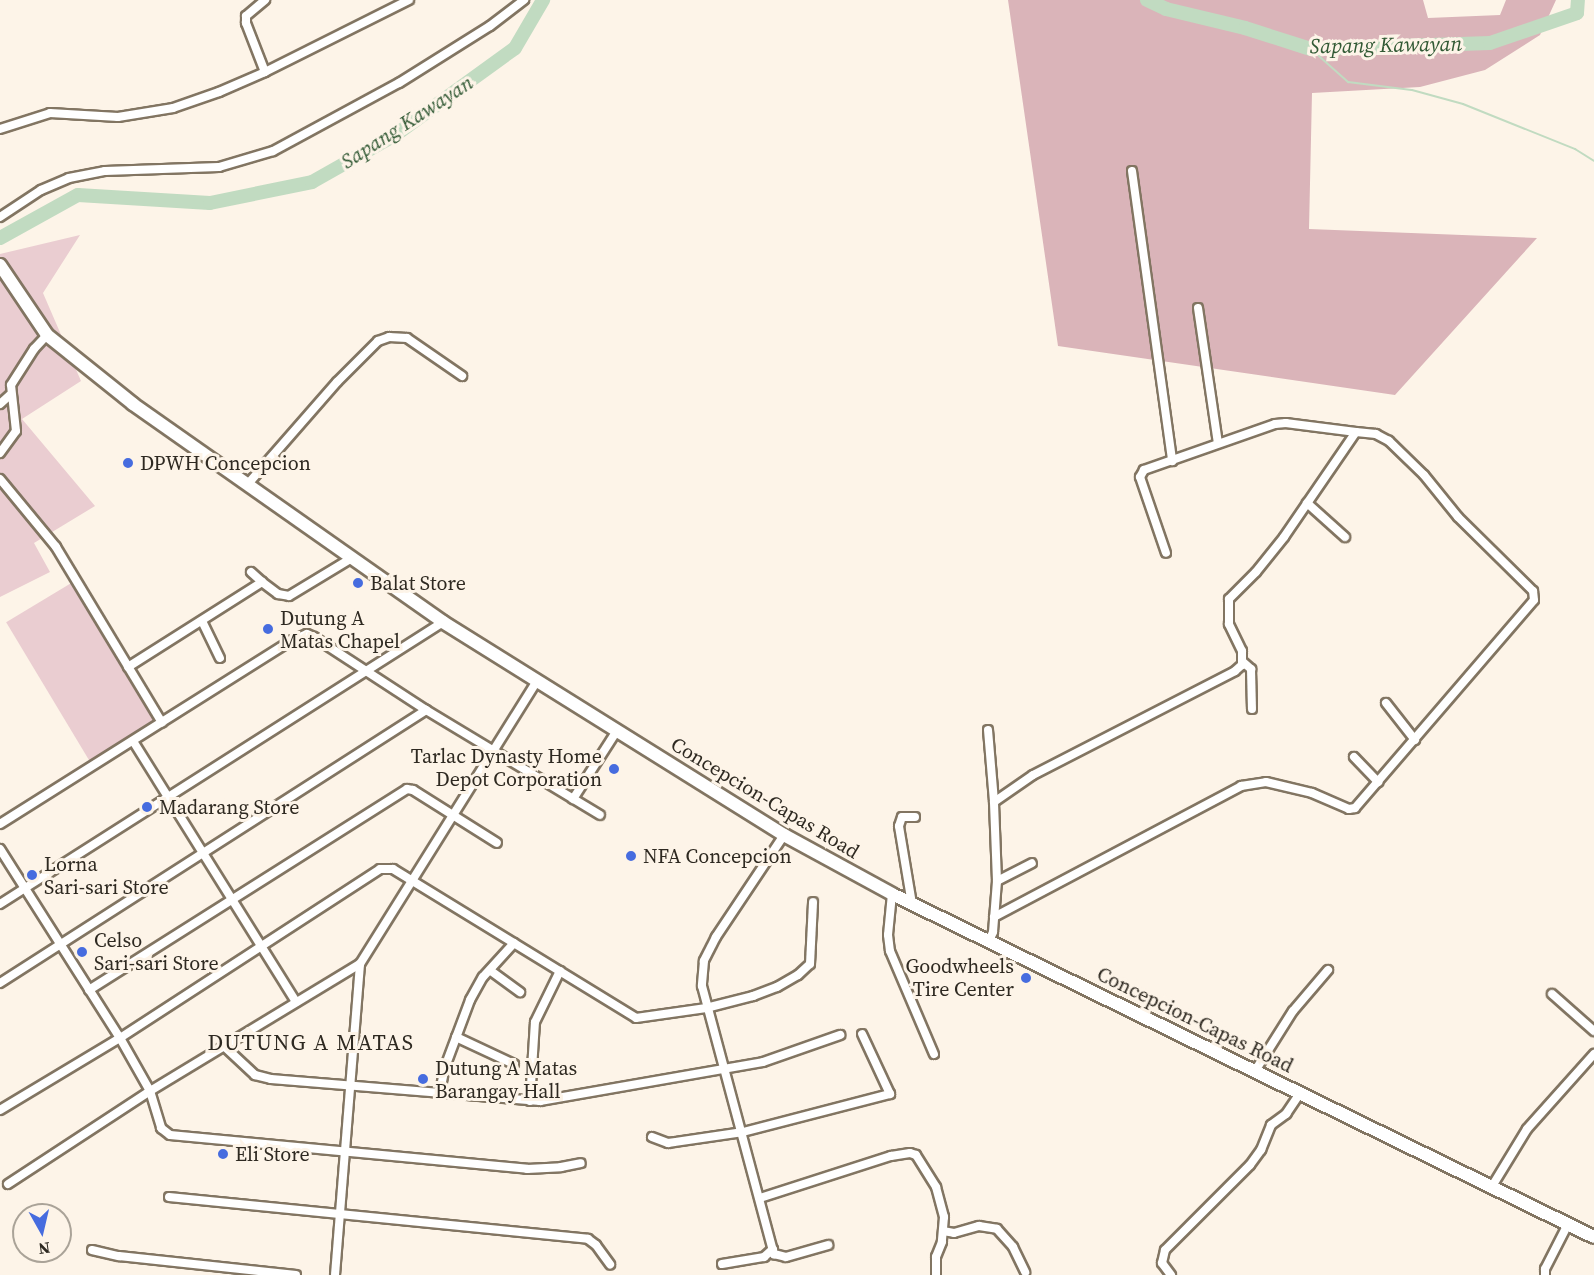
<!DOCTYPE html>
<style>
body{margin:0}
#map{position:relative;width:1594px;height:1275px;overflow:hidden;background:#fdf4e8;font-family:"Source Serif 4",serif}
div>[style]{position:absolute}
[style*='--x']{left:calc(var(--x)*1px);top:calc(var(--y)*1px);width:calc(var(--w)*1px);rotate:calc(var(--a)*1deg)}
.green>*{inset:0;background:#eacdd1;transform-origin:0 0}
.forest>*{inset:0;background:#dab4b9}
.stream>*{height:2px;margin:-1px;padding:0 1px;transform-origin:1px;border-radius:1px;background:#c1dbc1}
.river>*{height:14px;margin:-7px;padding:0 7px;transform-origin:7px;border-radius:7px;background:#c1dbc1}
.roads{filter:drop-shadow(2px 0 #827562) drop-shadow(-2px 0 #827562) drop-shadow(0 2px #827562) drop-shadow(0 -2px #827562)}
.minor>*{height:8px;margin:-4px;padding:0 4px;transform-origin:4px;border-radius:4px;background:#fff}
.primary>*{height:12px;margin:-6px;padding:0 6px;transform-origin:6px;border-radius:6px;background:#fff}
.dots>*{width:16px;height:16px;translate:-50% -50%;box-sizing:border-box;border:3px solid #fdf4e8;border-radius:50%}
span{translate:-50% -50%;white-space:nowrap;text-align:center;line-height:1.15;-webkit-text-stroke:6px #fdf4e8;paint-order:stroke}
.poi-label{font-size:20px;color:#2e2921}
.left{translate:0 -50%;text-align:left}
.right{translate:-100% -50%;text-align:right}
.street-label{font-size:20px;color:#2e2921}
.water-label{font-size:21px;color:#315934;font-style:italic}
.quarter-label{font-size:22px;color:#2e2921;letter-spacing:1.5px}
.north{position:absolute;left:12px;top:1203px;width:60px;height:60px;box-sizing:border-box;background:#fdf4e8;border:2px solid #aaa398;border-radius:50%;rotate:172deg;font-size:16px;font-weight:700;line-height:24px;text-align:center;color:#2e2921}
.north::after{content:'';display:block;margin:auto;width:21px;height:27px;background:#466cdf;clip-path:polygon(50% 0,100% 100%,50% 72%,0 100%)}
</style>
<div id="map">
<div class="green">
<i style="clip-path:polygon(80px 235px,43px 293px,81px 381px,22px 419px,95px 506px,34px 543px,50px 572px,0 597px,0 254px)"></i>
<i style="left:73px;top:582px;width:162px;height:78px;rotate:59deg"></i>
</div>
<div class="forest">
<i style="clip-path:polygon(1008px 0,1423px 0,1428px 18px,1500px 15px,1506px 0,1556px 0,1540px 35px,1485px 70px,1420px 87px,1312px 93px,1309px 229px,1537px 238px,1395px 395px,1058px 346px)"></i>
</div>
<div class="stream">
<i style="--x:1311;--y:49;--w:50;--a:41.7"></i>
<i style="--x:1348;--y:82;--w:64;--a:7.1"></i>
<i style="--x:1412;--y:90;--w:53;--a:15.4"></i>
<i style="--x:1463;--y:104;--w:121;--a:21.9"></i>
<i style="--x:1575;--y:149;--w:22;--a:32"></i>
</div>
<div class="river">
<i style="--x:1147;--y:0;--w:21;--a:25"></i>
<i style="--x:1166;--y:9;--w:81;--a:13.5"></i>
<i style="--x:1245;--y:28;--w:69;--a:17.7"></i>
<i style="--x:1311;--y:49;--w:179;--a:-1.9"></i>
<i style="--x:1490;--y:43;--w:92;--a:-19"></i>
<i style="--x:1577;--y:13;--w:13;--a:-86"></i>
<i style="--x:0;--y:238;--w:89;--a:-28.9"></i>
<i style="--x:78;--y:195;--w:132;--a:3.5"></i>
<i style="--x:210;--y:203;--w:104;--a:-11.6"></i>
<i style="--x:312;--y:182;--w:95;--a:-29.5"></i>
<i style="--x:395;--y:135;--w:148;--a:-35.9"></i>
<i style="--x:515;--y:48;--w:56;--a:-59.7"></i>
</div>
<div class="roads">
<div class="minor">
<i style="--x:265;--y:72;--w:53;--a:-111.2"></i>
<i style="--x:246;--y:23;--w:7;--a:-90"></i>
<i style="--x:246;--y:16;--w:25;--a:-40"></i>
<i style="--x:0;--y:129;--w:52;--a:-17.7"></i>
<i style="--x:50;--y:113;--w:68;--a:3.4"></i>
<i style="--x:118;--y:117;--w:56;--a:-9.3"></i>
<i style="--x:173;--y:108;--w:49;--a:-19.2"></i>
<i style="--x:219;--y:92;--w:50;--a:-23.5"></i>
<i style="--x:265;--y:72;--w:161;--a:-26.6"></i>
<i style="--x:1132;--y:171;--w:293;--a:82.1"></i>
<i style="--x:0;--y:217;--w:49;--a:-33.4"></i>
<i style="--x:41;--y:190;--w:30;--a:-23"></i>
<i style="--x:69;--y:178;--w:37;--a:-11"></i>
<i style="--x:105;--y:171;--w:114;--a:-2"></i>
<i style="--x:219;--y:167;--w:56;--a:-16.5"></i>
<i style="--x:273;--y:151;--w:143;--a:-28.4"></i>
<i style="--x:399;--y:83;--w:107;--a:-32.1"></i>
<i style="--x:490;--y:26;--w:43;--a:-37.4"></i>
<i style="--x:1198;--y:308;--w:136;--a:81.6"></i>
<i style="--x:0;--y:404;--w:13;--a:-42"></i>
<i style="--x:0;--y:453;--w:27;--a:-54"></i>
<i style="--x:16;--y:431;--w:46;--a:-96.2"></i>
<i style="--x:11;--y:385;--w:43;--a:-57.4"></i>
<i style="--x:34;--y:349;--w:19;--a:-47"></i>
<i style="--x:0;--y:479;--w:88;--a:50.5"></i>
<i style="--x:56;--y:547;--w:205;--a:58.9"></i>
<i style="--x:247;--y:485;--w:137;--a:-48.9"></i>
<i style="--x:337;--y:382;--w:58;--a:-45"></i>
<i style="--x:378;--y:341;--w:12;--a:-20"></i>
<i style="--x:389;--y:337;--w:18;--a:3"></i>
<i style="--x:407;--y:338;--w:67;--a:34.6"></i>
<i style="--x:1307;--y:503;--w:51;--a:41.8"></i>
<i style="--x:251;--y:572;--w:15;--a:42"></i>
<i style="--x:202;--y:621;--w:41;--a:64.1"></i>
<i style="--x:1243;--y:662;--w:11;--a:41"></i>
<i style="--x:1251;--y:669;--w:40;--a:88.6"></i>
<i style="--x:128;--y:667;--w:159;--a:-32.4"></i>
<i style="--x:262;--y:582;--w:20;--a:37"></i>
<i style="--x:278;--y:594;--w:11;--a:10"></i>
<i style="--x:289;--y:596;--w:71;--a:-31.2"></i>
<i style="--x:1386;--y:703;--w:47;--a:51.9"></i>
<i style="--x:988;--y:730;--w:72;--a:85.2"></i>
<i style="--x:133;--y:741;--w:308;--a:58"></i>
<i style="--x:1354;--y:757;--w:35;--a:46"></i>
<i style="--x:573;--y:799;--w:80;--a:-57.3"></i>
<i style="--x:0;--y:824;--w:344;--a:-32.2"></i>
<i style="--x:291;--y:641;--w:17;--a:-24"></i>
<i style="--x:307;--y:634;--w:8;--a:23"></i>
<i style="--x:314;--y:637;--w:134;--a:33.1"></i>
<i style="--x:426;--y:710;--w:203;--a:31.1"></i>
<i style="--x:784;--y:835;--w:123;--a:123.7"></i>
<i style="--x:716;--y:937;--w:27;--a:117"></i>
<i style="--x:704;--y:961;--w:25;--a:95"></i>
<i style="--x:702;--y:986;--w:278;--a:75"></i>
<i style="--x:774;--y:1254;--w:12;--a:14"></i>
<i style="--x:786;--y:1257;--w:44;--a:-15.9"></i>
<i style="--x:0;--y:849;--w:224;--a:57.6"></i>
<i style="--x:120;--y:1038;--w:61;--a:60.5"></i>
<i style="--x:150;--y:1091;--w:39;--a:73"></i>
<i style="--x:161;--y:1128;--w:11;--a:38"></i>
<i style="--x:170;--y:1135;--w:359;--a:5.4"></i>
<i style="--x:527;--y:1169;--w:34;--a:-3"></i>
<i style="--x:561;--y:1167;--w:20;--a:-11"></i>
<i style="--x:997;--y:881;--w:39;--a:-27"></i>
<i style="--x:892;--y:894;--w:41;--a:95.6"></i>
<i style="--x:888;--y:935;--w:16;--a:83"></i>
<i style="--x:890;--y:951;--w:112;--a:66.9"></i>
<i style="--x:0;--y:904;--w:525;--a:-32.48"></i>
<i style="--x:912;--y:904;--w:79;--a:-99.5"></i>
<i style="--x:899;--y:826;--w:9;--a:-72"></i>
<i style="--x:902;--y:817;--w:13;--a:0"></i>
<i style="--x:994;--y:917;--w:280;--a:-27.9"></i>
<i style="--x:1241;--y:786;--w:25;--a:-9"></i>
<i style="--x:1266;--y:782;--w:47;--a:13.4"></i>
<i style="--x:1312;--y:793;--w:40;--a:23.4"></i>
<i style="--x:1349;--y:809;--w:6;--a:-9"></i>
<i style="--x:1355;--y:808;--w:274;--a:-49.3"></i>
<i style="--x:1534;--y:600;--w:9;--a:-96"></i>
<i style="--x:1533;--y:591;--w:105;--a:-135.4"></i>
<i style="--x:1458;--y:517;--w:54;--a:-129"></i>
<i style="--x:1424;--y:475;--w:49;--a:-135.8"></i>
<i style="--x:1389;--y:441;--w:15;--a:-152"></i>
<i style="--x:1376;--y:434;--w:20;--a:-174"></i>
<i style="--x:989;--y:941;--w:10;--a:-66"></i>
<i style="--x:993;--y:932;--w:51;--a:-85.5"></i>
<i style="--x:997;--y:881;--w:79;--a:-92.2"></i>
<i style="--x:994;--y:802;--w:47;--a:-34.7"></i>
<i style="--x:1033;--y:775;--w:227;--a:-27.2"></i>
<i style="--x:1235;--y:671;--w:9;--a:-41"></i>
<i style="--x:1242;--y:665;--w:14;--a:-90"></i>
<i style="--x:1242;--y:651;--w:30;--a:-116"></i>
<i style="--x:1229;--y:624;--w:25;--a:-90"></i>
<i style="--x:1229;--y:599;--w:38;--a:-45"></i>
<i style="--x:1256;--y:572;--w:45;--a:-51.3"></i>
<i style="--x:1284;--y:537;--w:127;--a:-55.6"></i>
<i style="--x:1356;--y:432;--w:71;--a:-172.7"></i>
<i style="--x:1286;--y:423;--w:11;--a:175"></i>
<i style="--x:1275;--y:424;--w:139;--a:160.7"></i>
<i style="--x:1144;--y:470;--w:8;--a:120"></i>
<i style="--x:1140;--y:477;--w:80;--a:71.1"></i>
<i style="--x:491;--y:971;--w:36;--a:36"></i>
<i style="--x:0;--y:983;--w:506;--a:-32.65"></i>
<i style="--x:89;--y:990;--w:376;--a:-32.3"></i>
<i style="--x:407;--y:789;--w:6;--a:9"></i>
<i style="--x:413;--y:790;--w:99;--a:32.2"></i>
<i style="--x:1552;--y:994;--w:56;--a:41.4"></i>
<i style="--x:456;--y:1037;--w:64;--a:25"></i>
<i style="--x:225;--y:1047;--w:41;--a:43"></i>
<i style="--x:255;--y:1075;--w:16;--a:14"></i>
<i style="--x:271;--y:1079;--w:270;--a:4.7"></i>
<i style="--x:540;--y:1101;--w:226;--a:-9.9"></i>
<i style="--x:763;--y:1062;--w:82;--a:-19.3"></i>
<i style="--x:1255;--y:1071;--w:71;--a:-57.7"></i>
<i style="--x:1293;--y:1011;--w:54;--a:-49.5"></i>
<i style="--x:440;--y:1092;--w:25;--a:-79"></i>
<i style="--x:445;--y:1067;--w:72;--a:-69.5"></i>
<i style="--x:470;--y:1000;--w:26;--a:-61"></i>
<i style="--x:483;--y:977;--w:46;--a:-47.6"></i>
<i style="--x:530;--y:1101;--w:79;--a:-86.4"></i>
<i style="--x:535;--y:1022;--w:57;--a:-63.9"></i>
<i style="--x:0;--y:1110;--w:140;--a:-31"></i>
<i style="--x:120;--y:1038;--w:310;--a:-33"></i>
<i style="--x:380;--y:869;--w:13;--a:0"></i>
<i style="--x:393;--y:869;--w:285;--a:31.5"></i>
<i style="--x:636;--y:1018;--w:71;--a:-8.1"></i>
<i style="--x:706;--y:1008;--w:49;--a:-14.3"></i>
<i style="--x:753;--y:996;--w:26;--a:-21"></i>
<i style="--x:777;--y:987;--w:24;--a:-30"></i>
<i style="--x:798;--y:975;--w:16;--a:-43"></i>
<i style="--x:810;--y:964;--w:62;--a:-87.2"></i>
<i style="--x:652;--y:1137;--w:17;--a:21"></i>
<i style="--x:668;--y:1143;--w:76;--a:-8.3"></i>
<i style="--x:743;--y:1132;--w:152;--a:-14.5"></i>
<i style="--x:890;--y:1094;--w:66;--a:-115"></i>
<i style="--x:8;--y:1184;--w:170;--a:-33.2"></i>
<i style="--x:150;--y:1091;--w:245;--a:-31.2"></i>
<i style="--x:360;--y:964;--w:332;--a:-58"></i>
<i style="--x:1491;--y:1188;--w:69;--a:-58.6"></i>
<i style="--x:1527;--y:1129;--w:101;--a:-48.2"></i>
<i style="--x:169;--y:1197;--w:421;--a:5.7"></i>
<i style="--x:588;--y:1239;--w:10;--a:37"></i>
<i style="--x:596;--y:1245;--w:24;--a:54"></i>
<i style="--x:760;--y:1198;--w:138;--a:-17.8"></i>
<i style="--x:891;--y:1156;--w:19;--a:-9"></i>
<i style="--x:910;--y:1153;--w:6;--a:18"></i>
<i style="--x:916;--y:1155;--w:38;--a:58"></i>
<i style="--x:936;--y:1187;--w:31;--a:75"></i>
<i style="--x:944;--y:1217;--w:25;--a:95"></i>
<i style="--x:942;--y:1242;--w:16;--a:112"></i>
<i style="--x:936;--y:1257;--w:18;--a:90"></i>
<i style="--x:943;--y:1231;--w:11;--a:10"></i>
<i style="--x:954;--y:1233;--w:26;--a:-16"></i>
<i style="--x:979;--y:1226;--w:18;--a:9"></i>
<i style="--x:997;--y:1229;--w:24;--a:48"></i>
<i style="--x:1013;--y:1247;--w:28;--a:64"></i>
<i style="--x:92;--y:1250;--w:28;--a:13"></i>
<i style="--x:119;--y:1256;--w:178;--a:6.1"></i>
<i style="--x:722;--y:1264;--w:43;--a:-9.5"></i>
<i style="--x:764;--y:1257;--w:12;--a:-42"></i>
<i style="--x:335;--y:1275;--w:312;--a:-85.4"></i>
<i style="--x:1171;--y:1275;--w:15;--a:-127"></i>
<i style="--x:1162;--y:1263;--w:13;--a:-77"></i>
<i style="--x:1165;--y:1250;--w:120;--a:-45"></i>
<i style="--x:1250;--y:1165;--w:19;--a:-54"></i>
<i style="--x:1261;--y:1150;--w:27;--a:-68"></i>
<i style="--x:1271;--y:1125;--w:19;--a:-36"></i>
<i style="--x:1286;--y:1114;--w:25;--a:-56"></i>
<i style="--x:1545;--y:1275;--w:6;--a:-90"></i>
<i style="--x:1545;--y:1269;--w:51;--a:-62.9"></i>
</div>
<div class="primary">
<i style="--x:0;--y:265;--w:84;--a:56.1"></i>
<i style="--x:47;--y:335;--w:110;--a:38.7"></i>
<i style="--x:133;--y:404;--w:379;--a:35.1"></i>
<i style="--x:443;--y:622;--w:402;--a:32"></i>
<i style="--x:784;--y:835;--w:123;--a:28.6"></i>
<i style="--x:892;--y:894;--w:781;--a:26.04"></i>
</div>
</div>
<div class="dots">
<i style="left:128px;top:463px;background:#466cdf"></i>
<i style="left:358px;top:583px;background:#466cdf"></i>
<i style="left:268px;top:629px;background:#466cdf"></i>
<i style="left:614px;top:769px;background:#466cdf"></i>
<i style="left:147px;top:807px;background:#466cdf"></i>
<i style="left:631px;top:856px;background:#466cdf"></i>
<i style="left:32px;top:875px;background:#466cdf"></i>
<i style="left:82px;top:952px;background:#466cdf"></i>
<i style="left:1026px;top:978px;background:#466cdf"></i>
<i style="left:423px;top:1079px;background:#466cdf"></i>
<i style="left:223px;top:1154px;background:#466cdf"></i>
</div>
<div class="poi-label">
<span class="left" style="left:140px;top:463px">DPWH Concepcion</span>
<span class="left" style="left:370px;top:583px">Balat Store</span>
<span class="left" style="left:280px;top:630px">Dutung A<br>Matas Chapel</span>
<span class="right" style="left:602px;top:768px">Tarlac Dynasty Home<br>Depot Corporation</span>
<span class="left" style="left:159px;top:807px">Madarang Store</span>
<span class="left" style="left:643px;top:856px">NFA Concepcion</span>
<span class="left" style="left:44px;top:876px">Lorna<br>Sari-sari Store</span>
<span class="left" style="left:94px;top:952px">Celso<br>Sari-sari Store</span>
<span class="right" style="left:1014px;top:978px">Goodwheels<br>Tire Center</span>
<span class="left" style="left:435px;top:1080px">Dutung A Matas<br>Barangay Hall</span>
<span class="left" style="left:235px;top:1154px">Eli Store</span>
</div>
<div class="street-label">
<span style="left:765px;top:798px;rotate:31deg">Concepcion-Capas Road</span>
<span style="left:1195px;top:1020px;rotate:26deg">Concepcion-Capas Road</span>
</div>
<div class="water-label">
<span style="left:1386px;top:45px;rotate:-1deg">Sapang Kawayan</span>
<span style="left:407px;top:122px;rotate:-33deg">Sapang Kawayan</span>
</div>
<div class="quarter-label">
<span style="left:311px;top:1043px">DUTUNG A MATAS</span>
</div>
<div class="north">N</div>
</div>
